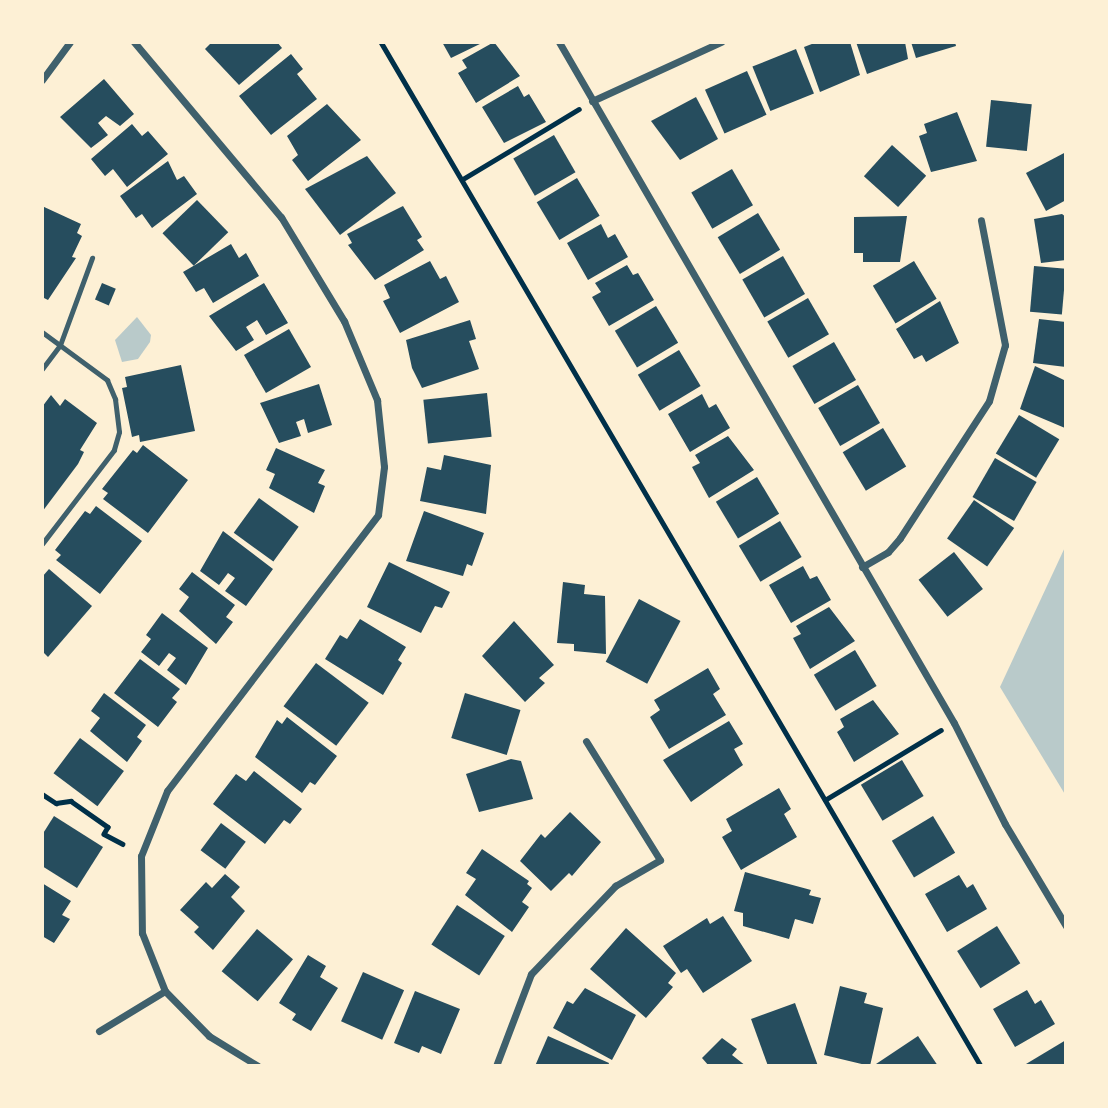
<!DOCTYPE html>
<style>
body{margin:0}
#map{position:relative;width:1108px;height:1108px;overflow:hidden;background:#fdf0d5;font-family:"Work Sans",sans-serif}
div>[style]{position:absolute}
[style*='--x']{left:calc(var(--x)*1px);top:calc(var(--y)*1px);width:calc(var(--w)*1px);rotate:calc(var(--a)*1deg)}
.green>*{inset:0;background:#b9caca}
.building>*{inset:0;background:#264d5e;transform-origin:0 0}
.path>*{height:4.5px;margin:-2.25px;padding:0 2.25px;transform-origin:2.25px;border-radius:2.25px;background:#003049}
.service>*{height:5px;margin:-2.5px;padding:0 2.5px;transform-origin:2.5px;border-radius:2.5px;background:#3f606c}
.minor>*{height:7px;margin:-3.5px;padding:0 3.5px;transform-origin:3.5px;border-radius:3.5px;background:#3f606c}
span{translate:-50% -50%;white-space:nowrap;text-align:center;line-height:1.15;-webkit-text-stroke:5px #fdf0d5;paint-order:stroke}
.frame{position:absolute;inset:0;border:44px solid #fdf0d5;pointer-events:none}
</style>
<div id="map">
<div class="green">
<i style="clip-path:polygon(137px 317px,151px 335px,150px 342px,138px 359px,122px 362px,115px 340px)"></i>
<i style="clip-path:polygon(1066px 545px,1066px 796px,1000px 687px)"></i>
</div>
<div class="building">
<i style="clip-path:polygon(212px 42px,277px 42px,282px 48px,239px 85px,205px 49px)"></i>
<i style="clip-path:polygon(442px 42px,484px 42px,451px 58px)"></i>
<i style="clip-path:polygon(494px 42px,520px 76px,476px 103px,458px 73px,467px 68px,462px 60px)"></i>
<i style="clip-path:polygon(817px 42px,850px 42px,860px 75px,820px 92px,804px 47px)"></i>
<i style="clip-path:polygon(856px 42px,905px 42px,908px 59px,867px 74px)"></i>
<i style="clip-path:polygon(911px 42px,955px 42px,956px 46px,916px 58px)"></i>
<i style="left:796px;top:49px;width:48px;height:47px;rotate:68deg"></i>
<i style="clip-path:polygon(291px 54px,303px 69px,297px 74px,317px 99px,271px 135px,239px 96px)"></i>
<i style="left:747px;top:71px;width:48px;height:46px;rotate:66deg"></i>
<i style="clip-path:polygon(104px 79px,134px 114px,120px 126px,106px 116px,98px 123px,108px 135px,91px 148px,60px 117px)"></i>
<i style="clip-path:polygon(518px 86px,524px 97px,529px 94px,546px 122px,504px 143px,482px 107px)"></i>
<i style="clip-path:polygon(696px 97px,718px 139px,680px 160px,651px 121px)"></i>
<i style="left:991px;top:100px;width:41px;height:47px;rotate:6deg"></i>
<i style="clip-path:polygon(327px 104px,361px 140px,308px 181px,292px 160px,298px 155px,287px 136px)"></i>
<i style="clip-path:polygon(957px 112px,977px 161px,931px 172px,919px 136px,927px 133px,924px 124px)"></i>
<i style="clip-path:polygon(132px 124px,142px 136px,148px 131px,168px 154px,127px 187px,113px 169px,105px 176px,91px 159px)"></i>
<i style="left:554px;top:135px;width:43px;height:47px;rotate:60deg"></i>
<i style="left:892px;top:145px;width:46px;height:42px;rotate:42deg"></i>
<i style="clip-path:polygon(1066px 152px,1066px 200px,1046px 211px,1026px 173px)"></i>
<i style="clip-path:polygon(367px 156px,396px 193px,340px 235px,305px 189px)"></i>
<i style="clip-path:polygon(168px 161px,177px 180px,184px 176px,197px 194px,152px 228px,142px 214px,136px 218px,120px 196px)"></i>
<i style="left:732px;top:169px;width:42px;height:47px;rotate:60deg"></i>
<i style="left:577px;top:178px;width:44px;height:47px;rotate:59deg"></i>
<i style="left:197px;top:200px;width:45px;height:48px;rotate:46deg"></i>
<i style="clip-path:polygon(42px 206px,81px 224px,77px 233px,82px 236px,72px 257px,76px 258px,48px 300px,42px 297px)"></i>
<i style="clip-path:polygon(403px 206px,422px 237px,417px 240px,424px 250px,375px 280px,348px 245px,352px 243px,347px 234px)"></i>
<i style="left:758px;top:213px;width:43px;height:47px;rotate:59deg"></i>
<i style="clip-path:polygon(1062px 214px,1066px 217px,1066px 260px,1041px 263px,1034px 219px)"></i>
<i style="clip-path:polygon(907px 216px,900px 262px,863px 262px,863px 253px,854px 253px,854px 217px)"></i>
<i style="clip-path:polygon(601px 224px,608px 238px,615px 234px,628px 257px,588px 280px,567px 243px)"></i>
<i style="clip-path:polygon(231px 244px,239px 258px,246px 253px,259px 276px,213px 303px,204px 288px,196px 292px,183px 272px)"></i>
<i style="left:783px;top:256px;width:44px;height:47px;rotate:60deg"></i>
<i style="clip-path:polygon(430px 261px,440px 279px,446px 276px,459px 302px,400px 333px,383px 301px,390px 298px,384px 285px)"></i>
<i style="left:914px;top:261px;width:44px;height:48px;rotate:59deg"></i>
<i style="clip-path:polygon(627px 265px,633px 275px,638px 273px,654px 300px,609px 326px,592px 297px,601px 292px,595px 283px)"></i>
<i style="left:1034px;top:266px;width:32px;height:46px;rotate:5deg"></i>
<i style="left:102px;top:283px;width:15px;height:18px;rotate:23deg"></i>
<i style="clip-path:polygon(264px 283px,288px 323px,266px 335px,257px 320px,246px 327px,254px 340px,236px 351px,209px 316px)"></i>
<i style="left:808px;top:298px;width:42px;height:47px;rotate:60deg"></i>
<i style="clip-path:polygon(940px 301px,959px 343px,926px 362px,922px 355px,914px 359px,896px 329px)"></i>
<i style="left:656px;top:306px;width:43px;height:48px;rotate:59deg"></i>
<i style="clip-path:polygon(1039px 319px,1066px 322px,1066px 367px,1033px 363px)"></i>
<i style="clip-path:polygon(470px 320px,476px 339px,469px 341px,479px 369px,422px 388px,412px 368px,406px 340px)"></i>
<i style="left:289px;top:329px;width:44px;height:52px;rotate:60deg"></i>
<i style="left:834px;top:342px;width:44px;height:48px;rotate:60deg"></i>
<i style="left:679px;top:350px;width:42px;height:48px;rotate:59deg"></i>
<i style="clip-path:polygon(181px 365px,195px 431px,140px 442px,139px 435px,132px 437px,122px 388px,127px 387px,125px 377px)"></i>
<i style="clip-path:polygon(1035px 366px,1066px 381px,1065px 428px,1020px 409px)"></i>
<i style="clip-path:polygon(319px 384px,332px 425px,308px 433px,304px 419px,296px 422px,301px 436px,279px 443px,260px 403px)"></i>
<i style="left:858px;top:385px;width:44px;height:46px;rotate:60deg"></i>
<i style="left:487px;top:393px;width:44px;height:64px;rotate:84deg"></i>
<i style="clip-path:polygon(702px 394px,709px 408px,716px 404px,730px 428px,690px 452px,668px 414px)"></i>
<i style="clip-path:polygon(51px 395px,60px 406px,65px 399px,97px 423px,80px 450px,84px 452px,78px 464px,42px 512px,42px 407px)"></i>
<i style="left:1019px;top:415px;width:47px;height:45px;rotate:31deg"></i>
<i style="left:883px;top:428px;width:45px;height:47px;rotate:59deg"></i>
<i style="clip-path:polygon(728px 436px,754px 470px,709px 498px,692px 467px,700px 463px,695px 455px)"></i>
<i style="clip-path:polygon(143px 445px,188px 480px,148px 533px,103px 499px,108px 493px,102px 489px,133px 450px,137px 453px)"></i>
<i style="clip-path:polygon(276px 448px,325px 470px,318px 483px,325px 486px,314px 513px,269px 488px,275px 474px,266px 470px)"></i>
<i style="clip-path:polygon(444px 455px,491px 465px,486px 514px,420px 501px,427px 467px,441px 470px)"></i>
<i style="left:995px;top:458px;width:48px;height:45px;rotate:30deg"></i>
<i style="left:757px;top:477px;width:43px;height:48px;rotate:59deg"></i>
<i style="left:259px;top:498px;width:49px;height:43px;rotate:36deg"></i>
<i style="left:974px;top:500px;width:49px;height:47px;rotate:35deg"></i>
<i style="clip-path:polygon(96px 506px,142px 541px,100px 594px,56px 560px,61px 555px,55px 550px,85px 511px,90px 514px)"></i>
<i style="clip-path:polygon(424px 511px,484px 533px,472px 566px,467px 564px,463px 576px,406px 561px)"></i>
<i style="left:780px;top:521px;width:42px;height:48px;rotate:59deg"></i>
<i style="clip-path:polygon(223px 531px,273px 569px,246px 606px,225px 591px,235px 578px,228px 573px,219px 585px,200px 571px)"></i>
<i style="left:954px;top:552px;width:47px;height:45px;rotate:52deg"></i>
<i style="clip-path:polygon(389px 562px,450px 592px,442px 608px,435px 606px,421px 633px,367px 607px)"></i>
<i style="clip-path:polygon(803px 566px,810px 579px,817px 576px,831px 600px,791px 623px,769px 585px)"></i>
<i style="clip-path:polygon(49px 569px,92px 606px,48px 657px,42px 651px,42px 577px)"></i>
<i style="clip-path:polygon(192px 572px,235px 605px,226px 617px,233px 622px,216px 644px,179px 611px,189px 597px,179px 589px)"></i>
<i style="clip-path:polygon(563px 582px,585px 585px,584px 594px,605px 596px,606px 654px,574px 651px,574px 644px,557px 643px)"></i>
<i style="left:639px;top:599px;width:47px;height:71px;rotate:28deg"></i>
<i style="clip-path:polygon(829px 607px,855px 641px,810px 669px,793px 638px,801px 634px,796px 626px)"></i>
<i style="clip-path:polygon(162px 613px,208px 648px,186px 685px,167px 670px,176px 658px,169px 653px,159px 666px,141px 652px,151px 639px,146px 635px)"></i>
<i style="clip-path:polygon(360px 619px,406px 647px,398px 660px,402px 663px,383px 695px,325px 659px,340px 635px,347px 639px)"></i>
<i style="clip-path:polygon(514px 621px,554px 665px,539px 678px,545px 683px,525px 702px,482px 656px)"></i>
<i style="left:855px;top:650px;width:42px;height:48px;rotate:59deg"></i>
<i style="clip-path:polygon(140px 659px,180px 689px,172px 698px,177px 702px,158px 727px,114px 693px)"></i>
<i style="left:316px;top:663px;width:66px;height:54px;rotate:37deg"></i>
<i style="clip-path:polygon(708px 668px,720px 689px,713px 694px,726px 715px,669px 749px,650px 717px,660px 710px,654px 700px)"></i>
<i style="clip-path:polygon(104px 693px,146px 725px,137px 737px,142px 741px,127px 762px,90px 731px,100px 718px,91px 711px)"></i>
<i style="left:465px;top:693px;width:58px;height:47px;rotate:17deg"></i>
<i style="clip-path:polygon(873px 700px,899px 734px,854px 762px,837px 732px,844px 727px,840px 719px)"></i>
<i style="clip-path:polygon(287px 717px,337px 756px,315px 785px,310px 782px,302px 793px,255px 757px,277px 720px,282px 724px)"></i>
<i style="clip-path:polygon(729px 721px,743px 744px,734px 749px,743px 765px,691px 802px,663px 760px)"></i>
<i style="left:80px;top:738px;width:55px;height:44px;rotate:37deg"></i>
<i style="clip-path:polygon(511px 759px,521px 761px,533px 799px,479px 812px,466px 774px)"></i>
<i style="left:902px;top:760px;width:42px;height:48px;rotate:59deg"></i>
<i style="clip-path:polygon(254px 771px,302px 809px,290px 824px,284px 820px,265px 844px,213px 804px,236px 774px,246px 781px)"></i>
<i style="clip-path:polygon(779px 788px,791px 809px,784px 814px,797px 837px,741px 870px,722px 837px,732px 831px,726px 819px)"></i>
<i style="clip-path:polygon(570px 812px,601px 842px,572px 876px,569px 873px,551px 891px,520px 861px,541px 834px,545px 838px)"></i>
<i style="clip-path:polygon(54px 816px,103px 847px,77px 888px,42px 866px,42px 835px)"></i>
<i style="left:933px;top:816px;width:43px;height:48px;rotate:59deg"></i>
<i style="left:221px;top:823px;width:31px;height:34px;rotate:37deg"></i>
<i style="clip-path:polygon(482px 849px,529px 881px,527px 884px,532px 888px,522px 902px,529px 907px,512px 932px,465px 895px,476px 879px,466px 873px)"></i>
<i style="clip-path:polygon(745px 872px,811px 890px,809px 895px,821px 898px,813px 924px,795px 919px,789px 939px,743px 926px,743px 913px,734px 911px)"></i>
<i style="clip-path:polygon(225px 874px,240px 887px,231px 897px,245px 911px,213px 950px,194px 932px,199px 927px,180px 910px,206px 882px,212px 888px)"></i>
<i style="clip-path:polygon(959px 875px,967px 888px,973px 884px,987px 909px,947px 932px,925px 894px)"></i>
<i style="clip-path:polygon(42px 883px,71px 901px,62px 915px,70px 919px,54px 943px,42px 936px)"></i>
<i style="left:457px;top:905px;width:57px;height:47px;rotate:33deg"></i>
<i style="clip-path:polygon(723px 916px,752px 961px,703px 993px,687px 969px,681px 973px,663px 946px,707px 918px,710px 924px)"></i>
<i style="left:997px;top:926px;width:44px;height:47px;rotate:58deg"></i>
<i style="clip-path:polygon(626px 928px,676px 973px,668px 983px,673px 987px,646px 1018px,590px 969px)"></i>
<i style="left:257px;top:929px;width:47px;height:55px;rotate:40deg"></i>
<i style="clip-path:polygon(308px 955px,326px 966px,320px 977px,338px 988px,311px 1031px,292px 1020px,296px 1014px,279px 1003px)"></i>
<i style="left:363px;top:972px;width:45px;height:54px;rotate:24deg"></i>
<i style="clip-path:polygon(840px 986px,867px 993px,864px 1003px,883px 1008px,870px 1066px,824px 1055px)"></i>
<i style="clip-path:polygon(585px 988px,636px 1015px,612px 1060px,553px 1028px,567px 1001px,573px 1004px)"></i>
<i style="clip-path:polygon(1027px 990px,1035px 1004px,1041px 1000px,1055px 1024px,1015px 1047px,993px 1009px)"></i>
<i style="clip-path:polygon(415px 991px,460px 1009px,441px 1054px,422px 1046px,419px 1053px,394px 1043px)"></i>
<i style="clip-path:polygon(795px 1003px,818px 1066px,768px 1066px,751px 1019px)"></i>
<i style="clip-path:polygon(548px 1036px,609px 1063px,608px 1066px,535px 1066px)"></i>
<i style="clip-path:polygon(918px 1036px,938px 1066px,873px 1066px)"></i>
<i style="clip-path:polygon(722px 1038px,737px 1049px,732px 1055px,746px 1066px,709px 1066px,702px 1058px)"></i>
<i style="clip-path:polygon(1066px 1040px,1066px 1066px,1027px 1066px,1026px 1064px)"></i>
</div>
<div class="path">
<i style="--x:381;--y:42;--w:1187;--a:59.63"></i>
<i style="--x:463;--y:179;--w:135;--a:-31.1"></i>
<i style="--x:42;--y:794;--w:17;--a:33"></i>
<i style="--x:56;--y:803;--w:15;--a:-8"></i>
<i style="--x:71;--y:801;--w:45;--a:35.1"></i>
<i style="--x:108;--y:827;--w:8;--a:120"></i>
<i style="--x:104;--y:834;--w:21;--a:28"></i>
<i style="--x:825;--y:800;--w:135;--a:-31.1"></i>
</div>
<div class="service">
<i style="--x:42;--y:332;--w:81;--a:36.4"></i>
<i style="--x:107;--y:380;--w:21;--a:67"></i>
<i style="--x:115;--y:399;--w:33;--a:83"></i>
<i style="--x:119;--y:432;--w:19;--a:106"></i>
<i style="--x:114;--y:450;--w:118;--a:127.5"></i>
<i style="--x:42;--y:369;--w:30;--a:-53"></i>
<i style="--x:60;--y:345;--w:93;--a:-69.8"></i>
</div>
<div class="minor">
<i style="--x:134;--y:42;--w:229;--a:50"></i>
<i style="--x:281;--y:217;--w:122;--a:58.8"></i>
<i style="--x:344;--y:321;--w:86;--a:67.3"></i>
<i style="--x:377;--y:400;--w:67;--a:84"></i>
<i style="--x:384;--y:467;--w:48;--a:97.1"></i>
<i style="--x:378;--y:515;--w:347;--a:127.4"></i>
<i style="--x:167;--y:791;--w:70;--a:111.8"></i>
<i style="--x:141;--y:856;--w:77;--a:89.3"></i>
<i style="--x:142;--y:933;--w:62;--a:68.4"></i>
<i style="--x:165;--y:991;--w:63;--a:45.6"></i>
<i style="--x:209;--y:1036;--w:57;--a:31.5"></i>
<i style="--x:559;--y:42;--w:787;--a:59.89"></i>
<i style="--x:954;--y:723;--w:113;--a:63.2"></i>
<i style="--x:1005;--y:824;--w:119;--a:59.1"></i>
<i style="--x:42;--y:80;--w:47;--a:-53.6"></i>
<i style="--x:592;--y:101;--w:142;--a:-24.6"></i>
<i style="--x:862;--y:567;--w:30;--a:-30"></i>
<i style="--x:888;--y:552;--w:18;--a:-49"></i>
<i style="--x:900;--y:538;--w:163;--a:-57"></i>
<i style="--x:989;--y:401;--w:58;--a:-74.1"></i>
<i style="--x:1005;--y:345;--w:127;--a:-100.9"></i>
<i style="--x:99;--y:1031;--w:77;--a:-31.2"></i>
<i style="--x:496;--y:1066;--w:98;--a:-69.2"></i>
<i style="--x:531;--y:974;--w:122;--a:-46.3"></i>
<i style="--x:615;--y:886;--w:52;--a:-30"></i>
<i style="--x:660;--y:860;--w:140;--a:-121.9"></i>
</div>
<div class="frame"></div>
</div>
